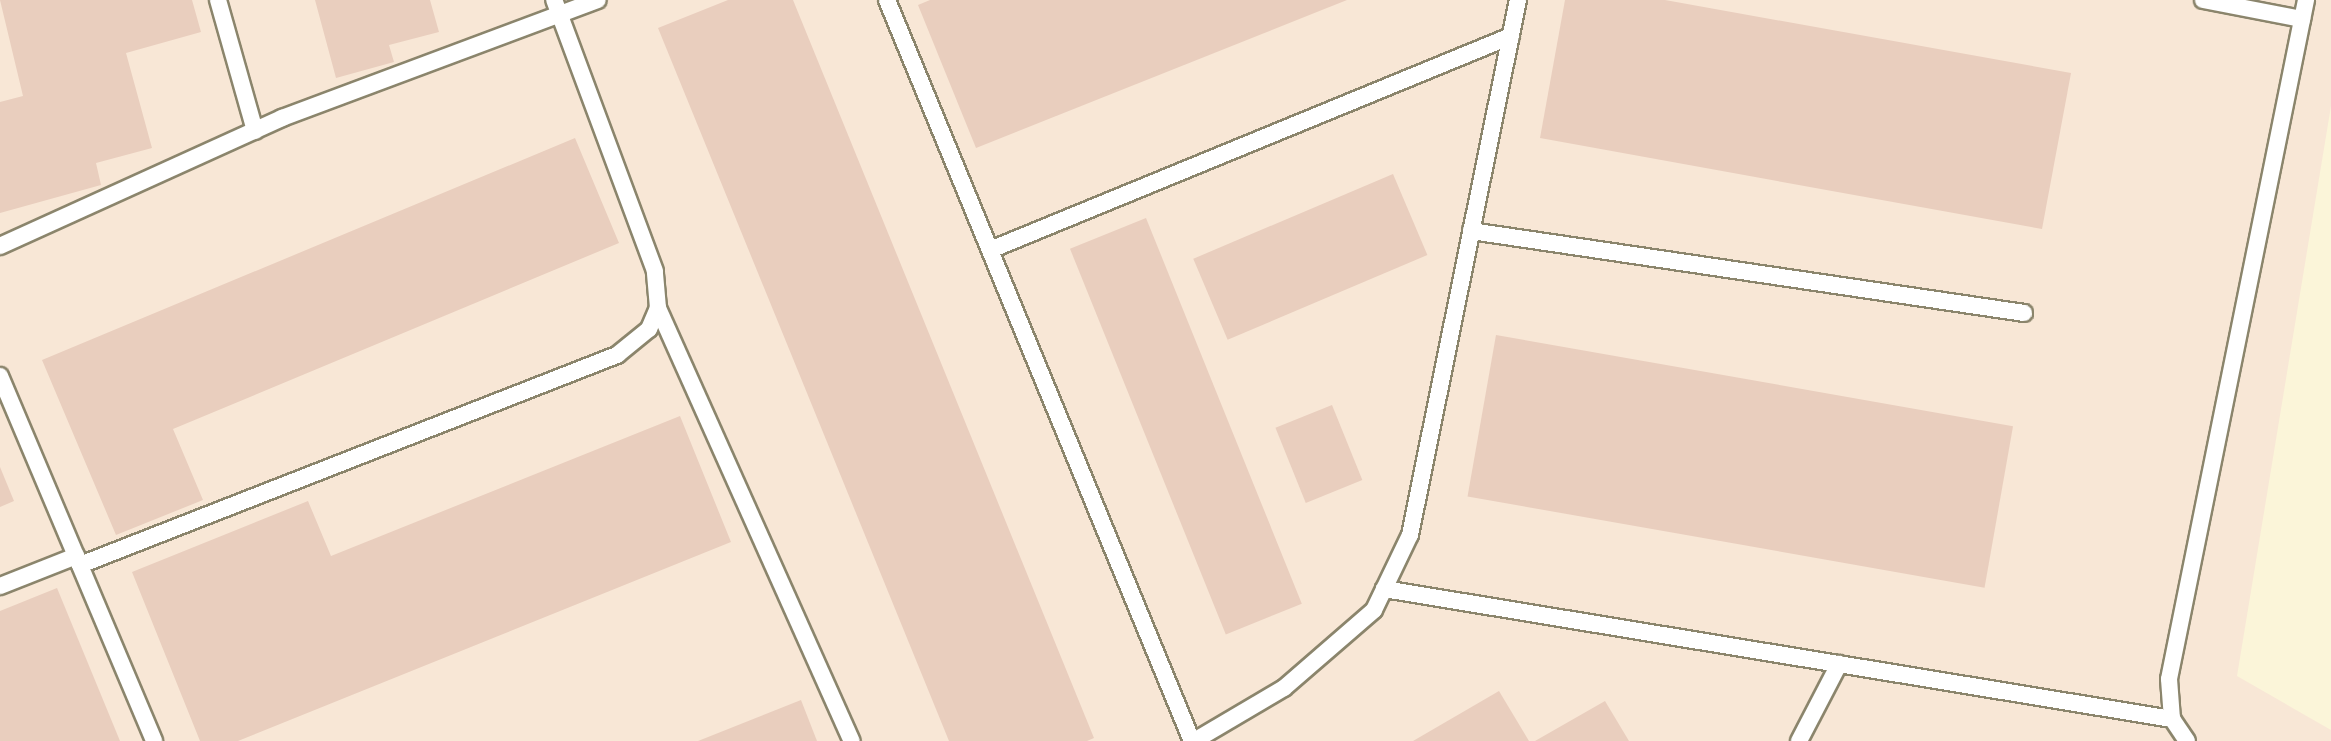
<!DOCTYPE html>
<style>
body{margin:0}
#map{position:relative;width:2331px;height:741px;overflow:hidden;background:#fbf5d9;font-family:"Roboto Condensed",sans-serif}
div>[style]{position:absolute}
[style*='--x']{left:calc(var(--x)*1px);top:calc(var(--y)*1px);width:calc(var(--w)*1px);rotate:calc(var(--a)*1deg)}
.industrial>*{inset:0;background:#f8e7d6}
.building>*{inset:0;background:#e9cebe;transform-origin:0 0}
.roads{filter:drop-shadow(2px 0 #8b856c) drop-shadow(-2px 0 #8b856c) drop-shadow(0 2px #8b856c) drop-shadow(0 -2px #8b856c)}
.service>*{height:16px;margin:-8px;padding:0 8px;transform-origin:8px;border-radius:8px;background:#fff}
span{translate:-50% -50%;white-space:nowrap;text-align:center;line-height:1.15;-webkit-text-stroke:6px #fff;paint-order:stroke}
</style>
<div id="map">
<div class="industrial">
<i style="clip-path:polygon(0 0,2331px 0,2331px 106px,2237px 676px,2331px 730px,2331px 741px,0 741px)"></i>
</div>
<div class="building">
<i style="clip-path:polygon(0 0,192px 0,201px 32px,126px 53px,152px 148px,96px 163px,101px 185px,0 213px,0 102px,23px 96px)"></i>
<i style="clip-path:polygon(315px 0,430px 0,439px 32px,389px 45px,394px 62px,336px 78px)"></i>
<i style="clip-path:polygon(728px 0,793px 0,1094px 738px,1087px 741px,949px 741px,658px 28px)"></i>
<i style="clip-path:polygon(930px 0,1347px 0,976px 148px,918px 5px)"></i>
<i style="clip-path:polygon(1565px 0,1665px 0,2071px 73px,2042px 229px,1540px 138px)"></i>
<i style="clip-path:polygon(575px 138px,619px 243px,173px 429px,203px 500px,116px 535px,42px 360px)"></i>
<i style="left:1393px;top:174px;width:88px;height:217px;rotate:67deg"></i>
<i style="left:1146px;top:218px;width:416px;height:82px;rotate:68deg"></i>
<i style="left:1496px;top:335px;width:525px;height:164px;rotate:10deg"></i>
<i style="left:1332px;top:405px;width:81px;height:61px;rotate:68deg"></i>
<i style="clip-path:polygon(680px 416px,731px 542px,238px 741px,200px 741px,132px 572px,308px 501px,331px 556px)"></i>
<i style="clip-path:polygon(0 467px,14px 501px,0 507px)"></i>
<i style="clip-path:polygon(57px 588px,120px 741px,0 741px,0 611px)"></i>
<i style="clip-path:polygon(1499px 691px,1529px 741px,1413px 741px)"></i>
<i style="clip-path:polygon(801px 700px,817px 741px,698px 741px)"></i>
<i style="clip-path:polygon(1605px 701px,1629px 741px,1535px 741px)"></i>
</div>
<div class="roads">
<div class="service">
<i style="--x:218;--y:0;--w:136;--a:74.2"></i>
<i style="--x:887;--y:0;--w:801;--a:67.63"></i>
<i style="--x:2203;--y:0;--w:101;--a:10.9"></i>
<i style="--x:1471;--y:231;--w:559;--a:8.43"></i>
<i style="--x:0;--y:246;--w:310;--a:-24.4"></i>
<i style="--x:282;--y:118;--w:337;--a:-20.5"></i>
<i style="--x:990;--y:250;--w:563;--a:-22.33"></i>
<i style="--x:658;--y:308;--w:474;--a:65.9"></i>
<i style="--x:0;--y:376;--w:396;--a:67.1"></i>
<i style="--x:80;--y:565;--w:577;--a:-21.36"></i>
<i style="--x:617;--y:355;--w:41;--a:-39.1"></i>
<i style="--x:649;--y:329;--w:23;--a:-67"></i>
<i style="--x:658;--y:308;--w:37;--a:-95"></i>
<i style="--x:655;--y:271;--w:289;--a:-110.4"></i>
<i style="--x:0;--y:586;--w:82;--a:-21.5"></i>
<i style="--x:1384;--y:589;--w:799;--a:9.37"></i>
<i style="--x:1194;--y:741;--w:104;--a:-30.5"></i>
<i style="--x:1284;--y:688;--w:119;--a:-40.9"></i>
<i style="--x:1374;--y:610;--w:83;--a:-64.4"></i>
<i style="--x:1410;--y:535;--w:546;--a:-78.59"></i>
<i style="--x:1799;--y:741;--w:87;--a:-62.5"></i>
<i style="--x:2187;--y:741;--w:27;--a:-124"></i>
<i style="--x:2172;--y:719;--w:40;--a:-94.3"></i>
<i style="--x:2169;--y:679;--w:693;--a:-78.59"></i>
</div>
</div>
</div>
